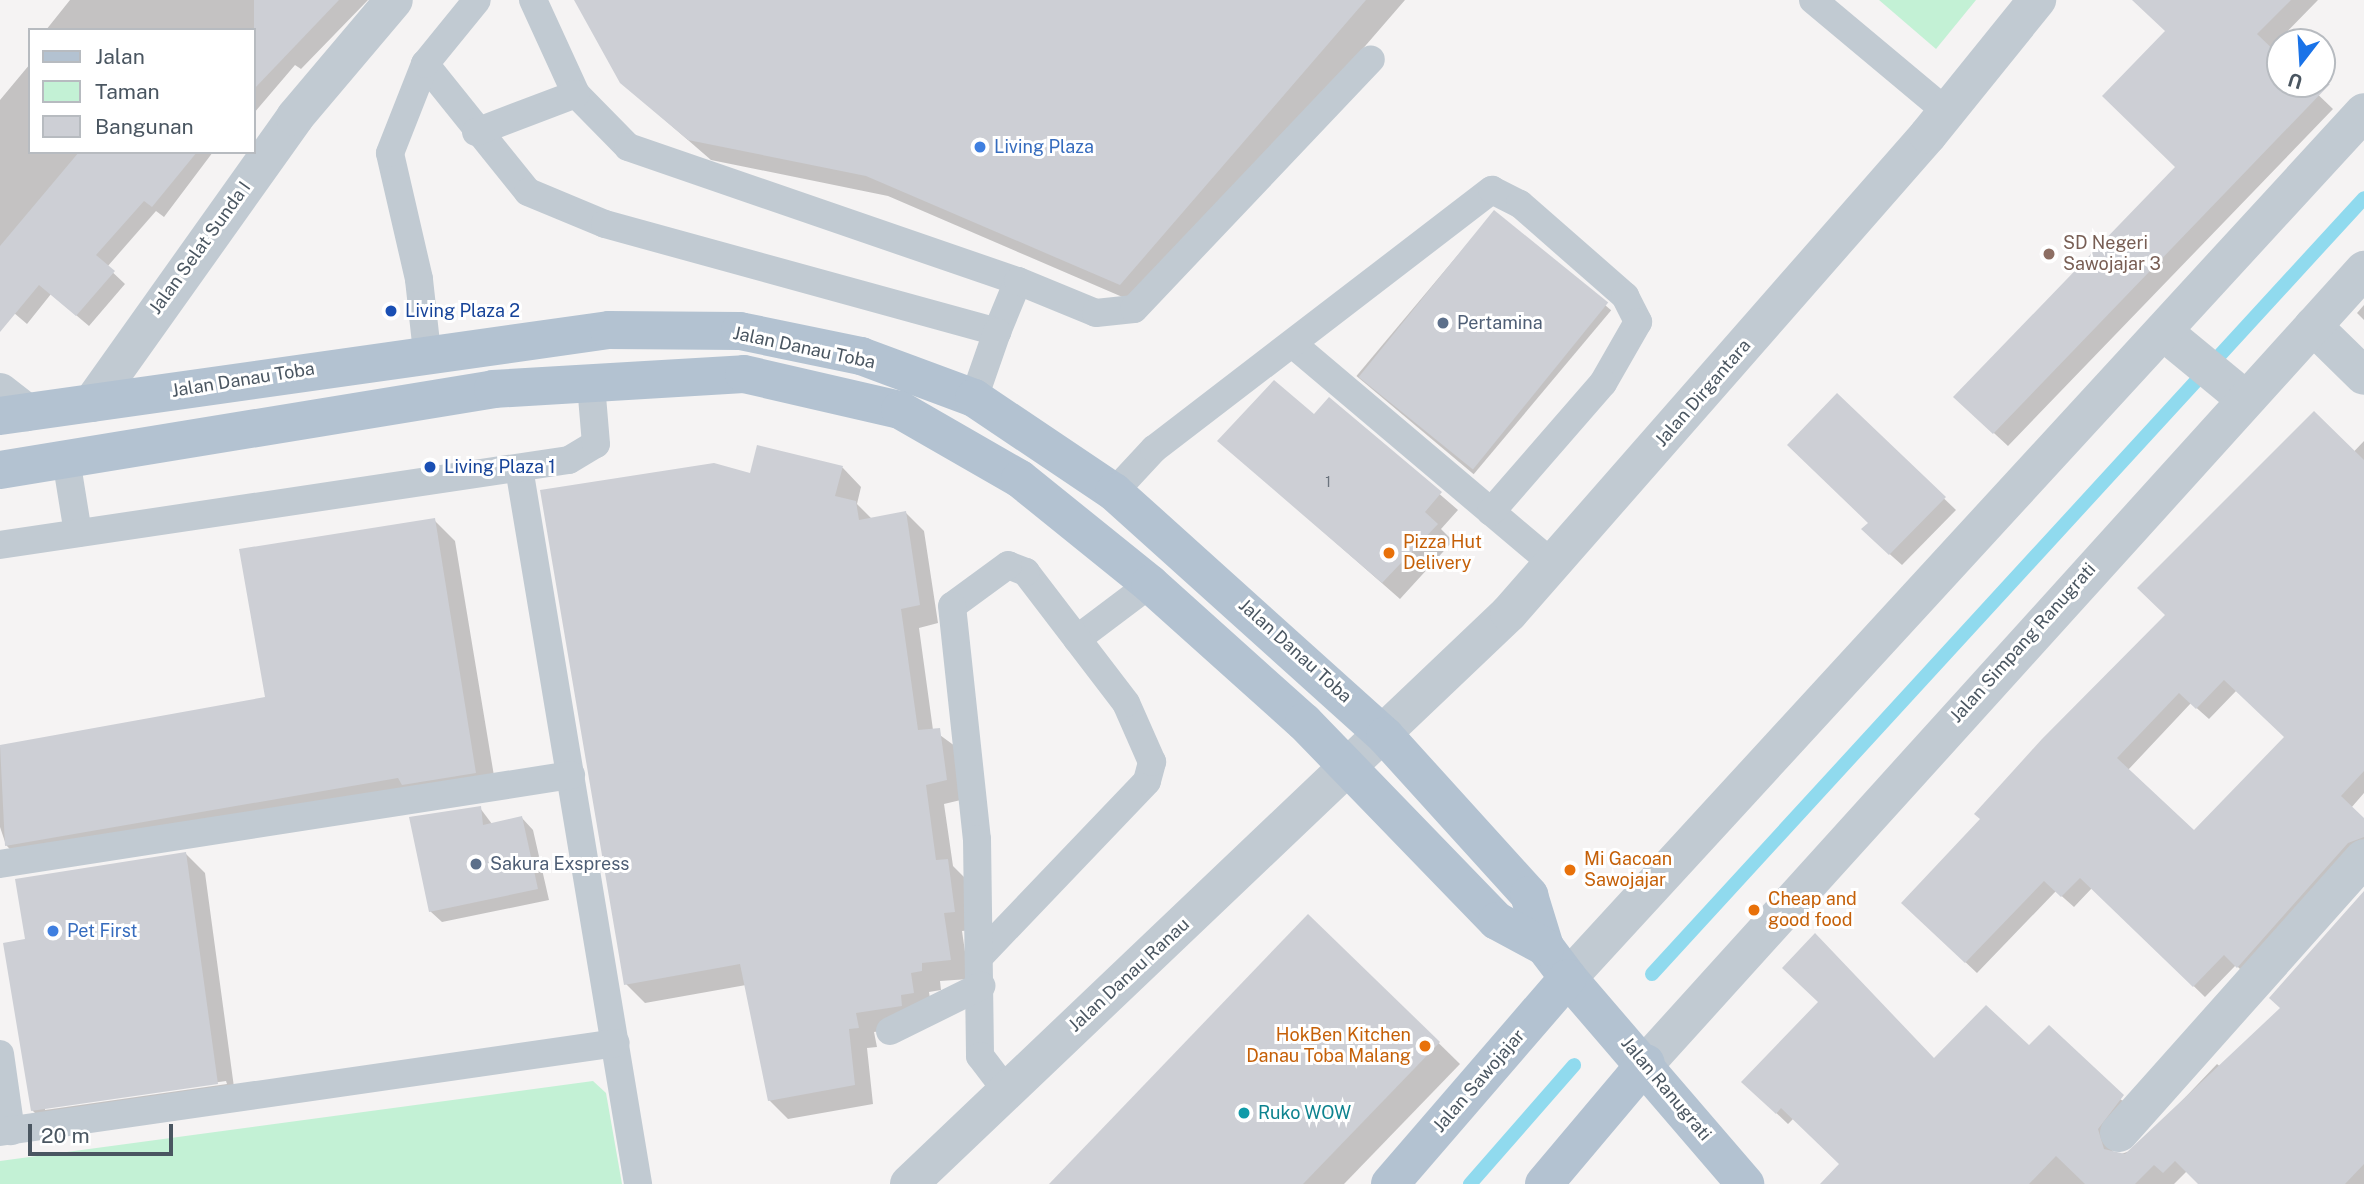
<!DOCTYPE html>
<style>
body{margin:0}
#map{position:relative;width:2364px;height:1184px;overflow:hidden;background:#f5f3f3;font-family:"Public Sans",sans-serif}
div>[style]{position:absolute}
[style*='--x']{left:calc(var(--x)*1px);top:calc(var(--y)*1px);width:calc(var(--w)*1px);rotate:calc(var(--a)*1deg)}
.green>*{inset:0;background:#c3f1d5}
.shadow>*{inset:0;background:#0003;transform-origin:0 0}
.stream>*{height:14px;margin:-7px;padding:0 7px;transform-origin:7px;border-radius:7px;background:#90daee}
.building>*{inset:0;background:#cdcfd5;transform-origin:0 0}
.lane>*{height:28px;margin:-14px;padding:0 14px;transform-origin:14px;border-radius:14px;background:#c1cad2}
.street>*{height:38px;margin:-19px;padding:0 19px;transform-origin:19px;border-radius:19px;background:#c1cad2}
.primary>*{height:38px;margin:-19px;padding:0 19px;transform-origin:19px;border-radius:19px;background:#b3c2d1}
.dots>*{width:19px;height:19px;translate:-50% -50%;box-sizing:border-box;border:4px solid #fff;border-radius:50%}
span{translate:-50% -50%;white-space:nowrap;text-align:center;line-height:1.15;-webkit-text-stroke:6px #fff;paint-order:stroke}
.number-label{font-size:14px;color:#6b747e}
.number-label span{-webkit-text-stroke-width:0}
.shop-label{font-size:18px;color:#366cbe}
.left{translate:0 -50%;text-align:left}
.education-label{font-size:18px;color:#785e54}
.street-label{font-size:18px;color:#4a5661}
.transit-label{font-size:18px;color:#164399}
.service-label{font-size:18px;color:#4e5e75}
.food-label{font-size:18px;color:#c56008}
.right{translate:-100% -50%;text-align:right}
.culture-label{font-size:18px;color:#0d838f}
.legend{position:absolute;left:28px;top:28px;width:228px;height:126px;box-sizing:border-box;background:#fff;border:2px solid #b7bbc0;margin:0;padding:9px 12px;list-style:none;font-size:21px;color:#4a5661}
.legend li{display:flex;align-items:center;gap:14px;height:35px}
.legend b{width:35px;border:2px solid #b7bbc0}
.north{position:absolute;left:2266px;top:28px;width:70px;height:70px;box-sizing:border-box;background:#fff;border:2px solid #b7bbc0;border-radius:50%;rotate:197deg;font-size:19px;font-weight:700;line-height:28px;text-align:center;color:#4a5661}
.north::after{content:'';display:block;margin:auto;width:24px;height:32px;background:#1a73e8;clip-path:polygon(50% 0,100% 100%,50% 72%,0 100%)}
.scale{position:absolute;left:28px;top:1124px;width:145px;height:32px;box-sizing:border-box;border:4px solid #4a5661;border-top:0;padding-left:9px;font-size:21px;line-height:24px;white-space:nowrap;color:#4a5661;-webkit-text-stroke:5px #fff;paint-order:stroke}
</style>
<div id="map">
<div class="green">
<i style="clip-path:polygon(1879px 0,1976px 0,1936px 49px)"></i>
<i style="clip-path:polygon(593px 1081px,606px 1093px,622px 1184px,0 1184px,0 1161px)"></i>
</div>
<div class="shadow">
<i style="clip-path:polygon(70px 0,368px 0,301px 69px,295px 65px,254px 113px,254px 30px,46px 30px)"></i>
<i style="clip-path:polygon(581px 0,1405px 0,1141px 305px,888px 196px,711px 160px,621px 82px)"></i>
<i style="clip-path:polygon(2135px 0,2318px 0,2270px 49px,2280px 58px,2280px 84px,2307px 84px,2333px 109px,2008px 446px,1969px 410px,2177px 167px,2167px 31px)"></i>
<i style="clip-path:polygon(30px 64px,30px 152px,213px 152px,164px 217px,156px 211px,107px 267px,125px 284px,89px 326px,51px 294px,27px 324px,0 301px,0 100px)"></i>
<i style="left:1494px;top:212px;width:153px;height:214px;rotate:40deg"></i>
<i style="clip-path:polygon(2364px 305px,2364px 320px,2357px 313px)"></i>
<i style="clip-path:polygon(1837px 396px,1956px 510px,1902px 565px,1875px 541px)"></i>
<i style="clip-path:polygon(1329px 399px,1458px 510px,1441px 529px,1453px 541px,1400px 599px,1220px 441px,1314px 417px)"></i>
<i style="clip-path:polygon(evenodd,2364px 441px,2364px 793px,2351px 808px,2364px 821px,2364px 851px,2249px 978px,2236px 965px,2205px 997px,2092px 888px,2074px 907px,2056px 891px,1977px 973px,1914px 914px,2364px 441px,2237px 690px,2286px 737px,2194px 833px,2128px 770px,2191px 703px,2209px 719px,2237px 690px)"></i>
<i style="clip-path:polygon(759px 447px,843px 468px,861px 487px,857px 504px,872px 519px,905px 512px,924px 531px,938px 623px,919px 628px,933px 730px,959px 749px,965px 799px,944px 804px,953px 866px,967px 880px,973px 930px,962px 931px,969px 979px,940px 981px,941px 990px,929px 992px,932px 1012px,920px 1025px,874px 1032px,877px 1047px,867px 1048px,873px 1104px,788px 1119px,769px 1100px,746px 985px,645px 1003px,626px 984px)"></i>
<i style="clip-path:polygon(434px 520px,455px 541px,497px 794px,27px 867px,6px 845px,0 827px,0 747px,267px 699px)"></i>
<i style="clip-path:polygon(480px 808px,492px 824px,522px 818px,533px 830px,549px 900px,442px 922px,430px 911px)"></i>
<i style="clip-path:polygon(evenodd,186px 854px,205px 873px,236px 1102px,51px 1129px,32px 1110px,27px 940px,186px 854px,226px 1081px,227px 1084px,45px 1110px,45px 1107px,226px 1081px)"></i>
<i style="clip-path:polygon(2364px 893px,2364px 1184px,2200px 1184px,2187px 1171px,2174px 1184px,1840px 1184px,1842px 1164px,1794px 1118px,1788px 1124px,1755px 1093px,2029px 1048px,2134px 1107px,2108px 1141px,2115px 1156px,2136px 1149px,2217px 1064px,2223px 1069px,2282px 1008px)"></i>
<i style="clip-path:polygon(1309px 916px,1460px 1064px,1344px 1184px,1051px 1184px)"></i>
</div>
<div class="stream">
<i style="--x:1652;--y:974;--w:1053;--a:-47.46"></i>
<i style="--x:1470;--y:1184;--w:158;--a:-48.8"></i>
</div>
<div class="building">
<i style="clip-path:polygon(254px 0,339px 0,254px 89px)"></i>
<i style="clip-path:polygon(574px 0,1366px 0,1120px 285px,866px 176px,688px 140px,620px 83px)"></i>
<i style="clip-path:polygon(2132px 0,2291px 0,2257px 34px,2280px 56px,2280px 84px,2330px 84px,1993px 434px,1953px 397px,2175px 167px,2102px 96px,2165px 31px)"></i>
<i style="clip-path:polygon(79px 152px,197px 152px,152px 207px,144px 201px,96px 255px,115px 271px,76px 316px,39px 285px,0 332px,0 246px)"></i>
<i style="left:1494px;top:210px;width:147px;height:215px;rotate:39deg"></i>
<i style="clip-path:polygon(1274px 380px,1314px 414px,1329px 397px,1442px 492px,1425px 512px,1438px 524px,1382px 583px,1217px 441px)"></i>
<i style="clip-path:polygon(1837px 393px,1946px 497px,1889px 555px,1861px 529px,1868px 523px,1787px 445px)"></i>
<i style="clip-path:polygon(evenodd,2314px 411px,2364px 460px,2364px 771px,2341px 796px,2364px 818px,2364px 837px,2348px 843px,2237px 968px,2224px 955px,2193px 987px,2080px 878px,2061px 897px,2044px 881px,1965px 963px,1901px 903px,1980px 819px,1974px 814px,2042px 739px,2165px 615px,2137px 588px,2314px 411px,2224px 680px,2284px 737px,2194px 830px,2117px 758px,2179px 693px,2196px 709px,2224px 680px)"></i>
<i style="clip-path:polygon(757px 445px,843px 466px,835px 496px,856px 501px,859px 520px,906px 511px,920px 605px,901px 609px,918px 730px,940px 728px,947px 780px,926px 785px,936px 860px,948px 859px,955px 912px,944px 913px,951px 960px,922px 963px,922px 971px,911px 973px,914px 993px,901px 995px,902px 1006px,856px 1013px,859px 1028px,849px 1029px,855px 1085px,768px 1101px,740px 964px,624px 985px,540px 490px,714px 463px,750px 473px)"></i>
<i style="clip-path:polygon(435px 518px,476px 773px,402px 785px,398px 778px,5px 846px,0 745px,265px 697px,239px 549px)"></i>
<i style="clip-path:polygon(481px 806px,483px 825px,522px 816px,538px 889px,429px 912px,409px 817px)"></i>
<i style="clip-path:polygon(186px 852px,218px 1084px,31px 1111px,3px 943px,25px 939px,15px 879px)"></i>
<i style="clip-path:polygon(2364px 891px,2364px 1164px,2345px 1184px,2198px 1184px,2175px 1161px,2163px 1173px,2154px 1165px,2135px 1184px,2085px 1184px,2056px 1156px,2029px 1184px,1820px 1184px,1839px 1164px,1781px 1108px,1776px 1114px,1741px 1082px,1818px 1002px,1782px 968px,1815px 933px,1934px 1058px,1986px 1005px,2029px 1045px,2049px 1025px,2124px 1095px,2098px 1129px,2104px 1149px,2125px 1154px,2280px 1008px,2269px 998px)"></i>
<i style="clip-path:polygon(1308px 914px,1440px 1042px,1303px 1184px,1049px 1184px)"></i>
</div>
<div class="lane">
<i style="--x:533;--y:0;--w:103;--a:65.4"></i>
<i style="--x:576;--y:94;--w:74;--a:45.5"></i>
<i style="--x:628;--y:147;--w:412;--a:19"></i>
<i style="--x:1018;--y:281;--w:55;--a:112.4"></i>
<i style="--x:1813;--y:0;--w:175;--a:39.9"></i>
<i style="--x:425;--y:64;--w:164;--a:51.2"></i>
<i style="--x:528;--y:192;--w:83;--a:22.6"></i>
<i style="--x:605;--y:224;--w:407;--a:15.4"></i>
<i style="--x:997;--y:332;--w:70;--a:109.2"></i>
<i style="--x:476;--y:132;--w:107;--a:-20.8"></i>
<i style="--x:1018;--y:281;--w:84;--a:22.3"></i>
<i style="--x:1096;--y:313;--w:38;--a:-6"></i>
<i style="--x:1134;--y:309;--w:344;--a:-46.5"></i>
<i style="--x:1295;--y:346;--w:338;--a:40.2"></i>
<i style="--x:427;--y:352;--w:73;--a:-96.3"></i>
<i style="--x:419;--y:279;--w:129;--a:-103"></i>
<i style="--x:390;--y:153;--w:96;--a:-68.5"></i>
<i style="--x:425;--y:64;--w:82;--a:-50.9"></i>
<i style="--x:66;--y:459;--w:75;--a:80.8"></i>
<i style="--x:519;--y:468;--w:726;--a:80.56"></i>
<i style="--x:1114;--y:492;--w:59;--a:-47.1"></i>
<i style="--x:1154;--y:449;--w:426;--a:-37.5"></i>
<i style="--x:1492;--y:190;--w:31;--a:27"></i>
<i style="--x:1520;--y:204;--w:140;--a:41.2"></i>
<i style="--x:1625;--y:296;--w:29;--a:63"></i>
<i style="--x:1638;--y:322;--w:70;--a:119.8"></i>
<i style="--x:1603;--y:383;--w:171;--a:131"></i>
<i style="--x:0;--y:545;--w:575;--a:-8.5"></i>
<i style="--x:569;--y:460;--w:31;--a:-31"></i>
<i style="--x:596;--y:444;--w:60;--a:-94.8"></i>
<i style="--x:1077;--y:639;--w:91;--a:-37"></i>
<i style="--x:0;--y:864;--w:578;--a:-8.86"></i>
<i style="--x:981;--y:955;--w:240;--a:-46.3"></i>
<i style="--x:1147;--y:781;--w:20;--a:-75"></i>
<i style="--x:1152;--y:762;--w:64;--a:-113.8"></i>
<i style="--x:1126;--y:703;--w:165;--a:-127.4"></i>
<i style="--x:1026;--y:572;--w:19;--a:-159"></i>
<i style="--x:1008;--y:565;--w:69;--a:143.8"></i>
<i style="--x:952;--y:606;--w:234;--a:83.9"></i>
<i style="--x:977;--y:839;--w:217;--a:89.2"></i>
<i style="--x:980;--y:1056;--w:43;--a:52.6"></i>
<i style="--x:890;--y:1031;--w:102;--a:-26.3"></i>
<i style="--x:0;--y:1054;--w:78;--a:81.9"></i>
<i style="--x:0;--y:1132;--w:622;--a:-8.22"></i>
</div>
<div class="street">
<i style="--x:2313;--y:326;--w:71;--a:44.4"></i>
<i style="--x:2165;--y:333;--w:104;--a:39.5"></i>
<i style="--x:0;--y:392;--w:33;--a:38"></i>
<i style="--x:92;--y:403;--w:351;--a:-54.6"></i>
<i style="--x:295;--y:117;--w:153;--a:-49.8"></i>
<i style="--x:1568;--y:978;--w:1176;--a:-47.41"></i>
<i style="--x:1646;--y:1063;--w:1070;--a:-47.84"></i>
<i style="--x:2119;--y:1133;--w:368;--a:-48.3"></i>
<i style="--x:909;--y:1184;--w:828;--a:-43.58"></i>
<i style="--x:1509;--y:613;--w:636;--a:-48.76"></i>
<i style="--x:1928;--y:135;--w:174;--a:-51.1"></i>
</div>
<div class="primary">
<i style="--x:0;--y:416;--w:615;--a:-8.04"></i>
<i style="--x:609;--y:330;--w:131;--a:0.4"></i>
<i style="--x:740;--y:331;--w:124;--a:11.7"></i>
<i style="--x:861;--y:356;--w:121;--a:20.4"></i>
<i style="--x:974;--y:398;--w:169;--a:33.9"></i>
<i style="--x:1114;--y:492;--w:365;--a:42"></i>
<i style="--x:1385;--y:736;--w:215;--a:47.8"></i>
<i style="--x:1529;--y:895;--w:54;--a:72.9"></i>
<i style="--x:1545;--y:947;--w:39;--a:53"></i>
<i style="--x:1568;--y:978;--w:272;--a:49.3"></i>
<i style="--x:0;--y:470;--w:500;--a:-9.3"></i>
<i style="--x:493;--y:389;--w:251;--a:-3.4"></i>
<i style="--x:744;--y:374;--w:160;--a:13"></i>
<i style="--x:900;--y:410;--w:138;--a:29.9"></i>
<i style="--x:1020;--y:479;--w:167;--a:38.9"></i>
<i style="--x:1150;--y:584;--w:207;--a:41.9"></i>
<i style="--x:1304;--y:722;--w:277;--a:45.9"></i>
<i style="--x:1497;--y:921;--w:55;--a:28.4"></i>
<i style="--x:1390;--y:1184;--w:272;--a:-49.2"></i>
<i style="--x:1544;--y:1184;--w:158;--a:-49.9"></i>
</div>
<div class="dots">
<i style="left:980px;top:147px;background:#3f7fe0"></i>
<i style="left:2049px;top:254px;background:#8d6e63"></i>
<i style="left:391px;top:311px;background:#1a4fb4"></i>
<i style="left:1443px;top:323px;background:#5c6f8a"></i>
<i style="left:430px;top:467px;background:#1a4fb4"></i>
<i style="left:1389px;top:553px;background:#e8710a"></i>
<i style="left:476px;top:864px;background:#5c6f8a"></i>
<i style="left:1570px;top:870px;background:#e8710a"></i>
<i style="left:1754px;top:910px;background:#e8710a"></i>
<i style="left:53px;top:931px;background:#3f7fe0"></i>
<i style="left:1425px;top:1046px;background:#e8710a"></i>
<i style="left:1244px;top:1113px;background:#0f9aa8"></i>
</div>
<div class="number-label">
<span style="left:1328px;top:482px">1</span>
</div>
<div class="shop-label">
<span class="left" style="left:994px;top:147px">Living Plaza</span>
<span class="left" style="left:67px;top:931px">Pet First</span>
</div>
<div class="education-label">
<span class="left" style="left:2063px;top:254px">SD Negeri<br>Sawojajar 3</span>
</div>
<div class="street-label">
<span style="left:200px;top:248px;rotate:-54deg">Jalan Selat Sunda I</span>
<span style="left:804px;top:348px;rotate:12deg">Jalan Danau Toba</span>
<span style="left:243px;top:380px;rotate:-9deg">Jalan Danau Toba</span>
<span style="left:1703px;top:393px;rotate:-49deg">Jalan Dirgantara</span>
<span style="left:2023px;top:643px;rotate:-48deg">Jalan Simpang Ranugrati</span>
<span style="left:1295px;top:651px;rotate:42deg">Jalan Danau Toba</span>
<span style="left:1129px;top:975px;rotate:-43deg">Jalan Danau Ranau</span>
<span style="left:1479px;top:1081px;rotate:-49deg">Jalan Sawojajar</span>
<span style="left:1666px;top:1089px;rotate:50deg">Jalan Ranugrati</span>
</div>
<div class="transit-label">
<span class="left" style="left:405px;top:311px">Living Plaza 2</span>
<span class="left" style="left:444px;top:467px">Living Plaza 1</span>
</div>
<div class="service-label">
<span class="left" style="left:1457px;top:323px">Pertamina</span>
<span class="left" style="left:490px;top:864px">Sakura Exspress</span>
</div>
<div class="food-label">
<span class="left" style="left:1403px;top:553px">Pizza Hut<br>Delivery</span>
<span class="left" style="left:1584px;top:870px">Mi Gacoan<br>Sawojajar</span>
<span class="left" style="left:1768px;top:910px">Cheap and<br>good food</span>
<span class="right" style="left:1411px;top:1046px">HokBen Kitchen<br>Danau Toba Malang</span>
</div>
<div class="culture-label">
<span class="left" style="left:1258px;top:1113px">Ruko WOW</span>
</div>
<ul class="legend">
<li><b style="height:9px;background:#b3c2d1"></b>Jalan</li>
<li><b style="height:19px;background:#c3f1d5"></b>Taman</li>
<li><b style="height:19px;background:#cdcfd5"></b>Bangunan</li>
</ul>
<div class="north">U</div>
<div class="scale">20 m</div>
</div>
